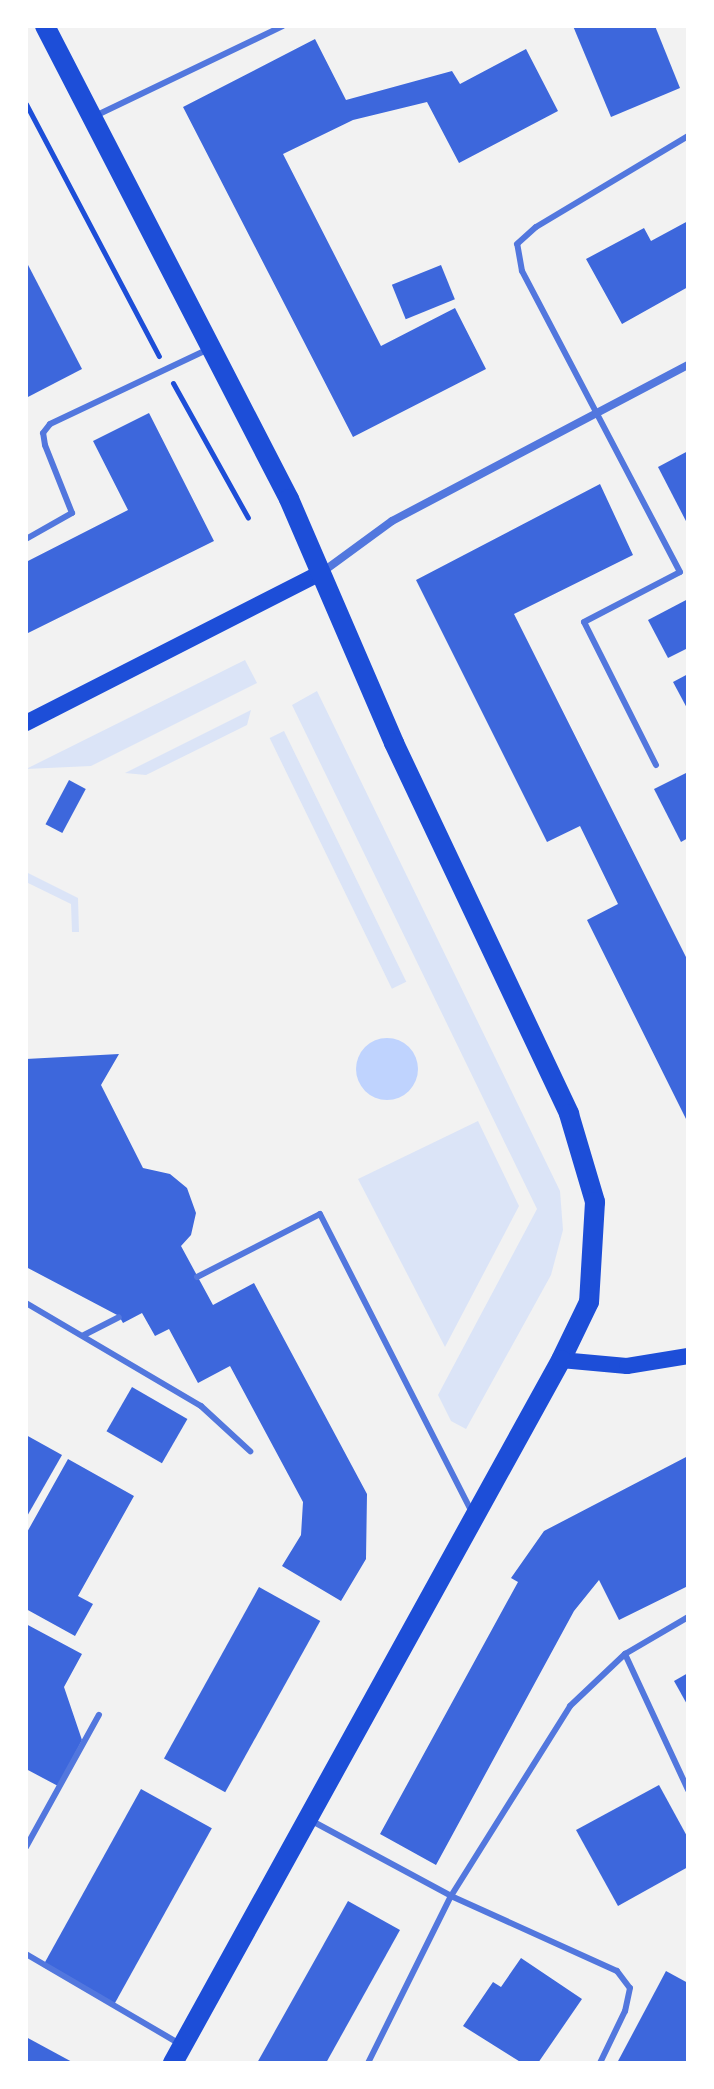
<!DOCTYPE html>
<style>
body{margin:0}
#map{position:relative;width:714px;height:2089px;overflow:hidden;background:#f2f2f2;font-family:Montserrat,sans-serif}
div>[style]{position:absolute}
[style*='--x']{left:calc(var(--x)*1px);top:calc(var(--y)*1px);width:calc(var(--w)*1px);rotate:calc(var(--a)*1deg)}
.green>*{inset:0;background:#dbe4f7;transform-origin:0 0}
.water>*{inset:0;background:#bfd3fe}
.round{border-radius:50%}
.building>*{inset:0;background:#3d67dc;transform-origin:0 0}
.path>*{height:5px;margin:-2.5px;padding:0 2.5px;transform-origin:2.5px;border-radius:2.5px;background:#1d4ed8}
.service>*{height:6px;margin:-3px;padding:0 3px;transform-origin:3px;border-radius:3px;background:#5277de}
.minor>*{height:8px;margin:-4px;padding:0 4px;transform-origin:4px;border-radius:4px;background:#5277de}
.secondary>*{height:16px;margin:-8px;padding:0 8px;transform-origin:8px;border-radius:8px;background:#1d4ed8}
.primary>*{height:20px;margin:-10px;padding:0 10px;transform-origin:10px;border-radius:10px;background:#1d4ed8}
span{translate:-50% -50%;white-space:nowrap;text-align:center;line-height:1.15;-webkit-text-stroke:8px #fff;paint-order:stroke}
.frame{position:absolute;inset:0;border:28px solid #fff;pointer-events:none}
</style>
<div id="map">
<div class="green">
<i style="clip-path:polygon(245px 660px,257px 683px,91px 766px,26px 769px)"></i>
<i style="clip-path:polygon(317px 691px,560px 1191px,563px 1230px,551px 1275px,466px 1429px,451px 1421px,438px 1395px,537px 1209px,292px 705px)"></i>
<i style="clip-path:polygon(251px 710px,247px 725px,146px 775px,125px 773px)"></i>
<i style="left:284px;top:731px;width:279px;height:16px;rotate:64deg"></i>
<i style="clip-path:polygon(26px 872px,78px 898px,79px 932px,72px 932px,71px 904px,26px 882px)"></i>
<i style="clip-path:polygon(478px 1121px,519px 1206px,445px 1347px,358px 1179px)"></i>
</div>
<div class="water">
<i class="round" style="left:356px;top:1038px;width:62px;height:62px"></i>
</div>
<div class="building">
<i style="clip-path:polygon(573px 26px,655px 26px,680px 88px,611px 117px)"></i>
<i style="clip-path:polygon(315px 39px,346px 100px,452px 71px,460px 84px,526px 49px,558px 111px,459px 163px,427px 102px,353px 120px,283px 154px,381px 346px,455px 308px,486px 369px,353px 437px,183px 107px)"></i>
<i style="clip-path:polygon(688px 221px,688px 287px,622px 324px,586px 259px,644px 228px,651px 241px)"></i>
<i style="clip-path:polygon(26px 261px,82px 369px,26px 398px)"></i>
<i style="left:441px;top:265px;width:37px;height:53px;rotate:68deg"></i>
<i style="clip-path:polygon(149px 413px,214px 541px,26px 634px,26px 562px,128px 510px,93px 441px)"></i>
<i style="clip-path:polygon(688px 451px,688px 525px,658px 467px)"></i>
<i style="clip-path:polygon(600px 484px,633px 555px,514px 614px,688px 961px,688px 1123px,587px 920px,618px 904px,580px 826px,547px 842px,416px 580px)"></i>
<i style="clip-path:polygon(688px 599px,688px 648px,668px 658px,648px 620px)"></i>
<i style="clip-path:polygon(688px 674px,688px 710px,673px 682px)"></i>
<i style="clip-path:polygon(688px 772px,688px 838px,681px 842px,654px 789px)"></i>
<i style="left:69px;top:780px;width:19px;height:50px;rotate:28deg"></i>
<i style="clip-path:polygon(119px 1054px,101px 1085px,143px 1168px,170px 1174px,187px 1188px,196px 1213px,191px 1235px,181px 1246px,213px 1305px,254px 1283px,367px 1494px,366px 1559px,341px 1601px,282px 1566px,301px 1535px,303px 1502px,230px 1366px,198px 1383px,169px 1329px,155px 1336px,142px 1313px,123px 1323px,119px 1316px,26px 1267px,26px 1059px)"></i>
<i style="left:132px;top:1387px;width:64px;height:51px;rotate:30deg"></i>
<i style="clip-path:polygon(26px 1435px,62px 1455px,26px 1518px)"></i>
<i style="clip-path:polygon(688px 1456px,688px 1586px,619px 1620px,599px 1580px,574px 1611px,436px 1865px,380px 1834px,518px 1582px,511px 1578px,544px 1531px)"></i>
<i style="clip-path:polygon(68px 1459px,134px 1496px,78px 1596px,93px 1604px,75px 1636px,26px 1609px,26px 1534px)"></i>
<i style="left:259px;top:1587px;width:70px;height:196px;rotate:29deg"></i>
<i style="clip-path:polygon(26px 1624px,82px 1654px,64px 1687px,82px 1740px,58px 1786px,26px 1769px)"></i>
<i style="clip-path:polygon(688px 1673px,688px 1706px,674px 1681px)"></i>
<i style="clip-path:polygon(659px 1785px,688px 1838px,688px 1867px,618px 1906px,576px 1830px)"></i>
<i style="left:141px;top:1789px;width:81px;height:203px;rotate:29deg"></i>
<i style="clip-path:polygon(348px 1901px,400px 1930px,326px 2063px,257px 2063px)"></i>
<i style="clip-path:polygon(521px 1958px,582px 1999px,538px 2063px,522px 2063px,463px 2026px,493px 1982px,501px 1987px)"></i>
<i style="clip-path:polygon(666px 1971px,688px 1983px,688px 2063px,617px 2063px)"></i>
<i style="clip-path:polygon(26px 2037px,74px 2063px,26px 2063px)"></i>
</div>
<div class="path">
<i style="--x:26;--y:104;--w:285;--a:62.2"></i>
<i style="--x:173;--y:383;--w:154;--a:60.9"></i>
</div>
<div class="service">
<i style="--x:95;--y:116;--w:208;--a:-25.6"></i>
<i style="--x:26;--y:539;--w:53;--a:-29.5"></i>
<i style="--x:72;--y:513;--w:73;--a:-111.7"></i>
<i style="--x:45;--y:445;--w:12;--a:-99"></i>
<i style="--x:43;--y:433;--w:11;--a:-52"></i>
<i style="--x:50;--y:424;--w:176;--a:-25.3"></i>
<i style="--x:656;--y:765;--w:160;--a:-116.7"></i>
<i style="--x:584;--y:622;--w:108;--a:-27.5"></i>
<i style="--x:680;--y:572;--w:340;--a:-117.7"></i>
<i style="--x:522;--y:271;--w:27;--a:-100"></i>
<i style="--x:517;--y:244;--w:25;--a:-42"></i>
<i style="--x:536;--y:227;--w:177;--a:-30.9"></i>
<i style="--x:197;--y:1277;--w:138;--a:-27.1"></i>
<i style="--x:320;--y:1214;--w:335;--a:63"></i>
<i style="--x:26;--y:1303;--w:203;--a:30.5"></i>
<i style="--x:201;--y:1406;--w:67;--a:42.6"></i>
<i style="--x:84;--y:1335;--w:39;--a:-27"></i>
<i style="--x:625;--y:1654;--w:150;--a:65.1"></i>
<i style="--x:312;--y:1821;--w:158;--a:28.3"></i>
<i style="--x:451;--y:1896;--w:182;--a:24.3"></i>
<i style="--x:617;--y:1971;--w:21;--a:53"></i>
<i style="--x:630;--y:1988;--w:24;--a:102"></i>
<i style="--x:625;--y:2011;--w:58;--a:115.7"></i>
<i style="--x:26;--y:1847;--w:151;--a:-61.1"></i>
<i style="--x:26;--y:1954;--w:178;--a:30.3"></i>
<i style="--x:368;--y:2063;--w:186;--a:-63.6"></i>
<i style="--x:451;--y:1896;--w:224;--a:-57.9"></i>
<i style="--x:570;--y:1706;--w:76;--a:-43.4"></i>
<i style="--x:625;--y:1654;--w:73;--a:-30.4"></i>
</div>
<div class="minor">
<i style="--x:321;--y:573;--w:88;--a:-36.2"></i>
<i style="--x:392;--y:521;--w:335;--a:-27.8"></i>
</div>
<div class="secondary">
<i style="--x:26;--y:723;--w:330;--a:-27"></i>
<i style="--x:561;--y:1360;--w:66;--a:5.2"></i>
<i style="--x:627;--y:1366;--w:62;--a:-9.3"></i>
</div>
<div class="primary">
<i style="--x:45;--y:26;--w:532;--a:62.71"></i>
<i style="--x:289;--y:499;--w:266;--a:66.7"></i>
<i style="--x:394;--y:743;--w:410;--a:64.7"></i>
<i style="--x:569;--y:1114;--w:92;--a:73.5"></i>
<i style="--x:595;--y:1202;--w:100;--a:93.4"></i>
<i style="--x:589;--y:1302;--w:64;--a:115.8"></i>
<i style="--x:561;--y:1360;--w:803;--a:118.9"></i>
</div>
<div class="frame"></div>
</div>
